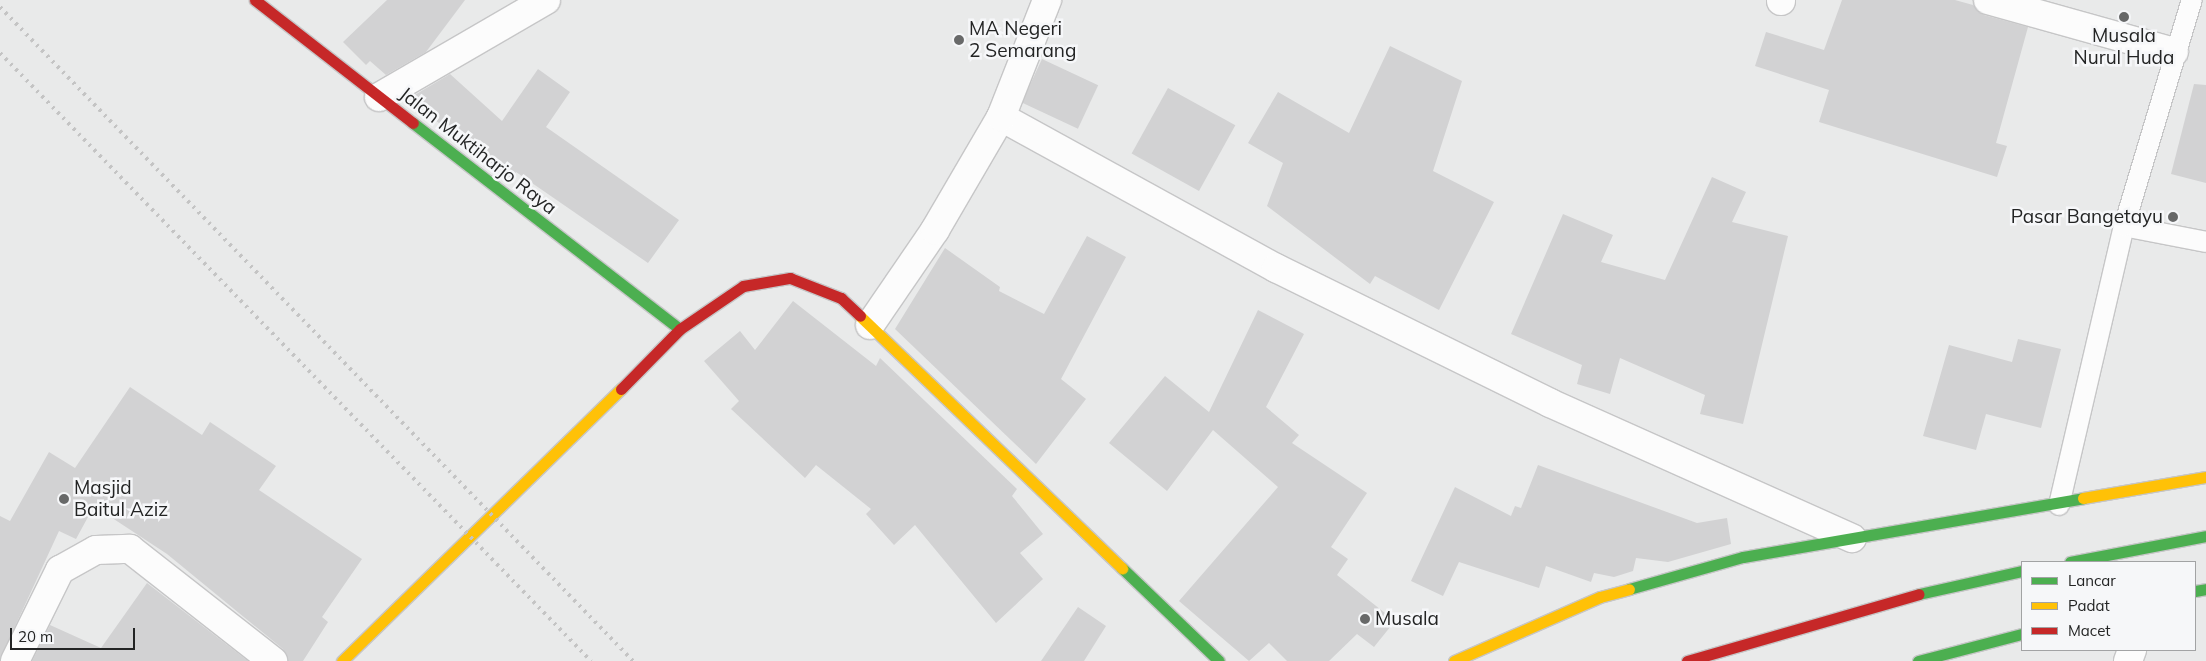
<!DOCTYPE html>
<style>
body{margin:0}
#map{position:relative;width:2206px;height:661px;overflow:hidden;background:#e9eaea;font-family:Mulish,sans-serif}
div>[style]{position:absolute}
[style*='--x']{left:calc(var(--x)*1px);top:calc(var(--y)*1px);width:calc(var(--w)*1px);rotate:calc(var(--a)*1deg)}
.building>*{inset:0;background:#d2d2d3;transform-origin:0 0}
.roads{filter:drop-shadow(1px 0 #c6c6c7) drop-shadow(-1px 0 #c6c6c7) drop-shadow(0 1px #c6c6c7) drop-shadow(0 -1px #c6c6c7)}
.lane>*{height:20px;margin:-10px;padding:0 10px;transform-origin:10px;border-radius:10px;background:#fcfcfc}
.street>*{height:28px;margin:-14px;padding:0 14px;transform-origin:14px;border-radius:14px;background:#fcfcfc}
.fast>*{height:11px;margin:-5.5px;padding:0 5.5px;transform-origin:5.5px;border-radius:5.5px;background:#4caf50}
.slow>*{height:11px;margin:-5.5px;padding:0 5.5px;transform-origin:5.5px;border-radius:5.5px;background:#ffc107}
.jam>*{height:11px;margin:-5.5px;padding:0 5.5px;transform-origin:5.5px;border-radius:5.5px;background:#c62828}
.rail>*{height:4px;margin-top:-2px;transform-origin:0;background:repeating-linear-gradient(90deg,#c4c4c4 0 2.5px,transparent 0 7.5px)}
.dots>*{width:14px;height:14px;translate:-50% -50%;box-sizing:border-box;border:2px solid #f6f7f9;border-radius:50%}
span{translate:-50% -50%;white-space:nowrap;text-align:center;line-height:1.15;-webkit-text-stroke:5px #f6f7f9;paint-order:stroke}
.poi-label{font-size:19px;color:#232424}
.left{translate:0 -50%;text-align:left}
.right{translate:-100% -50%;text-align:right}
.street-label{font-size:19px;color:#232424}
.legend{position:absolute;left:2021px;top:561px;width:175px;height:90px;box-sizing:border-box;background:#f6f7f9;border:1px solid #a2a3a4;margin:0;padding:6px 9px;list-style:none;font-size:15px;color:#232424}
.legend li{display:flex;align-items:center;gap:10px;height:25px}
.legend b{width:25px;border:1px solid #a2a3a4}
.scale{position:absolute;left:10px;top:628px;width:125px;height:22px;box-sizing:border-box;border:2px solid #232424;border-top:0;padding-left:6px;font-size:15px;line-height:18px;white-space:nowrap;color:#232424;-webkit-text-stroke:4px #f6f7f9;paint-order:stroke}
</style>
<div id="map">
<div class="building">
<i style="clip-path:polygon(387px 0,465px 0,426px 52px,386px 75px,370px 61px,366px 65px,343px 42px)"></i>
<i style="clip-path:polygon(1842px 0,1955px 0,1973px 5px,1984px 15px,2028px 27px,1996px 143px,2007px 146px,1997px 177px,1819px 122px,1829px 90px,1755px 66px,1766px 32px,1824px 50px)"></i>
<i style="clip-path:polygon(1390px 46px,1462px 81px,1433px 171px,1494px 202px,1439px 310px,1375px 276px,1370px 284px,1267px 206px,1283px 163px,1248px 143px,1278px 92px,1349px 133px)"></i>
<i style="left:1042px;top:59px;width:62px;height:48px;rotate:25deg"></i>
<i style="clip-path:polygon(538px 69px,570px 92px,546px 127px,679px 220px,648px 263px,516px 172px,512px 179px,435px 120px,434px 113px,413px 96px,450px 74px,502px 121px)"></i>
<i style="clip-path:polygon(2194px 84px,2206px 85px,2206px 183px,2171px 174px)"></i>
<i style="left:1168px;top:88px;width:77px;height:75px;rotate:29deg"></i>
<i style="clip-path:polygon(1712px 177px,1746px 192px,1732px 222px,1788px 236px,1743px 424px,1700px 414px,1705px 395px,1620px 358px,1610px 394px,1577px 384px,1582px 365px,1511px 334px,1563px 214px,1613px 235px,1601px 262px,1665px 280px)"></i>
<i style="clip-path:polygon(1087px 236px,1126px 257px,1061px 379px,1086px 399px,1036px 464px,895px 329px,945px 248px,1000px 287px,999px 291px,1044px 314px)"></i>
<i style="clip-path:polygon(793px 301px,876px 366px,880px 358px,1017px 489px,1012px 496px,1043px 534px,1020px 553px,1043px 579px,996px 623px,915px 525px,894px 545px,866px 514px,871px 509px,816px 465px,805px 478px,731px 409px,739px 401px,704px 361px,740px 331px,755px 350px)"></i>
<i style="clip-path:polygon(1258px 310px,1304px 334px,1266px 407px,1299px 435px,1292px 443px,1367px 493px,1331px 547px,1348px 559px,1337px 575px,1395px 621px,1374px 647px,1357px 634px,1329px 661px,1287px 661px,1269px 643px,1249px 661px,1179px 601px,1278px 487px,1213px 430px,1167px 491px,1109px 443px,1165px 376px,1209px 412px)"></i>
<i style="clip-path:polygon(2018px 339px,2061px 349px,2041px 428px,1986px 414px,1976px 450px,1923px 436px,1949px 345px,2012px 362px)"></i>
<i style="clip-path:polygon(130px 387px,202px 435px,210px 422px,276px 466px,259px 490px,362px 559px,322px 617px,328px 622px,303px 661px,288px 661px,283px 649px,167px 554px,94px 506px,76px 539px,59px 531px,0 659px,0 516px,10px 521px,49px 452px,75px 468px)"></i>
<i style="clip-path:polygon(1538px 465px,1697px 523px,1727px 518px,1731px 544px,1668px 562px,1636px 558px,1633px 571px,1614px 577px,1594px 573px,1591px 582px,1546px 566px,1539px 588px,1459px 562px,1443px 596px,1411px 581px,1455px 487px,1511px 516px,1515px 506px,1521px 508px)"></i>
<i style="clip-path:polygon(147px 583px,248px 661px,32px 661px,50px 625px,101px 648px)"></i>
<i style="clip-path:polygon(1078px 607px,1106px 626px,1084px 661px,1041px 661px)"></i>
</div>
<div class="roads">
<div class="lane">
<i style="--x:2124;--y:226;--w:84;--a:11"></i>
<i style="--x:2059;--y:505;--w:286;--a:-76.9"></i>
<i style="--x:2124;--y:226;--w:236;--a:-73.3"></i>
</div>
<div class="street">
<i style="--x:1988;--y:0;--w:193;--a:15.6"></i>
<i style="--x:1781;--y:1;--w:1;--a:-90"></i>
<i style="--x:379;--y:97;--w:193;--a:-30.1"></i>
<i style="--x:1001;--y:117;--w:314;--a:28.8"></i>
<i style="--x:1276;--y:268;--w:305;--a:26.2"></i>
<i style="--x:1550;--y:403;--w:331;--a:24.1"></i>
<i style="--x:870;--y:325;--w:115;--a:-55.6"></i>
<i style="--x:935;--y:230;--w:131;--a:-59.7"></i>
<i style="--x:1001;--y:117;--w:126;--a:-68.5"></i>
<i style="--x:15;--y:661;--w:102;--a:-63.7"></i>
<i style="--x:60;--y:570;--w:41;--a:-29.1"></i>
<i style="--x:96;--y:550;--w:34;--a:-2"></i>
<i style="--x:130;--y:549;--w:182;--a:38.1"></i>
<i style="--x:2128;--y:661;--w:12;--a:-70"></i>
</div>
<div class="fast">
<i style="--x:413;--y:123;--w:337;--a:37.7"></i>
<i style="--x:2070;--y:562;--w:138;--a:-10.8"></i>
<i style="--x:1122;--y:568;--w:134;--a:43.8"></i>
<i style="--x:1629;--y:589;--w:118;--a:-15.7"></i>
<i style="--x:1743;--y:557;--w:345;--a:-9.8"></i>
<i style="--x:2195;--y:591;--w:11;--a:-10"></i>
<i style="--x:1919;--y:594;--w:106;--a:-12.6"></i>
<i style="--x:1918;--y:661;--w:107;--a:-14.6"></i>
</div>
<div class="slow">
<i style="--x:860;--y:316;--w:364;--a:43.9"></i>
<i style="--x:2083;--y:498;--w:125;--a:-9.7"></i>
<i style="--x:342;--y:661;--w:390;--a:-44.3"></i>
<i style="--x:1454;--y:661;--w:159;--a:-23.7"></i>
<i style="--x:1600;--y:597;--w:30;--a:-15"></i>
</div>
<div class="jam">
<i style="--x:255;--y:0;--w:200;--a:37.9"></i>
<i style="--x:621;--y:389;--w:84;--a:-45.5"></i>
<i style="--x:680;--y:329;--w:76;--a:-34.3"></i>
<i style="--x:743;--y:286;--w:48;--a:-9.7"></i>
<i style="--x:790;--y:278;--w:55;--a:21.4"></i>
<i style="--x:841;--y:298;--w:26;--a:43"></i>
<i style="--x:1687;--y:661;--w:241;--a:-16.1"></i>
</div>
</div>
<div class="rail">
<i style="--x:0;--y:7;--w:910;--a:45.93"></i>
<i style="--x:0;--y:53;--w:848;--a:45.81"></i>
</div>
<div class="dots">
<i style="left:2124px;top:17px;background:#686969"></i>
<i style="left:959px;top:40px;background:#686969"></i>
<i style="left:2173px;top:217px;background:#686969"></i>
<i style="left:64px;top:499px;background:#686969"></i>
<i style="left:1365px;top:619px;background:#686969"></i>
</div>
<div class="poi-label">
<span class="left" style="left:969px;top:40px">MA Negeri<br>2 Semarang</span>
<span style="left:2124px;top:47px">Musala<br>Nurul Huda</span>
<span class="right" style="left:2163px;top:217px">Pasar Bangetayu</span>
<span class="left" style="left:74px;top:499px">Masjid<br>Baitul Aziz</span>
<span class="left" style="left:1375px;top:619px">Musala</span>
</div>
<div class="street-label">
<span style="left:478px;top:151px;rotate:38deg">Jalan Muktiharjo Raya</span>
</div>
<ul class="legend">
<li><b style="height:6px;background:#4caf50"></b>Lancar</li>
<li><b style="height:6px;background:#ffc107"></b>Padat</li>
<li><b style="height:6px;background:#c62828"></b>Macet</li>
</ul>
<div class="scale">20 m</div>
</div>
